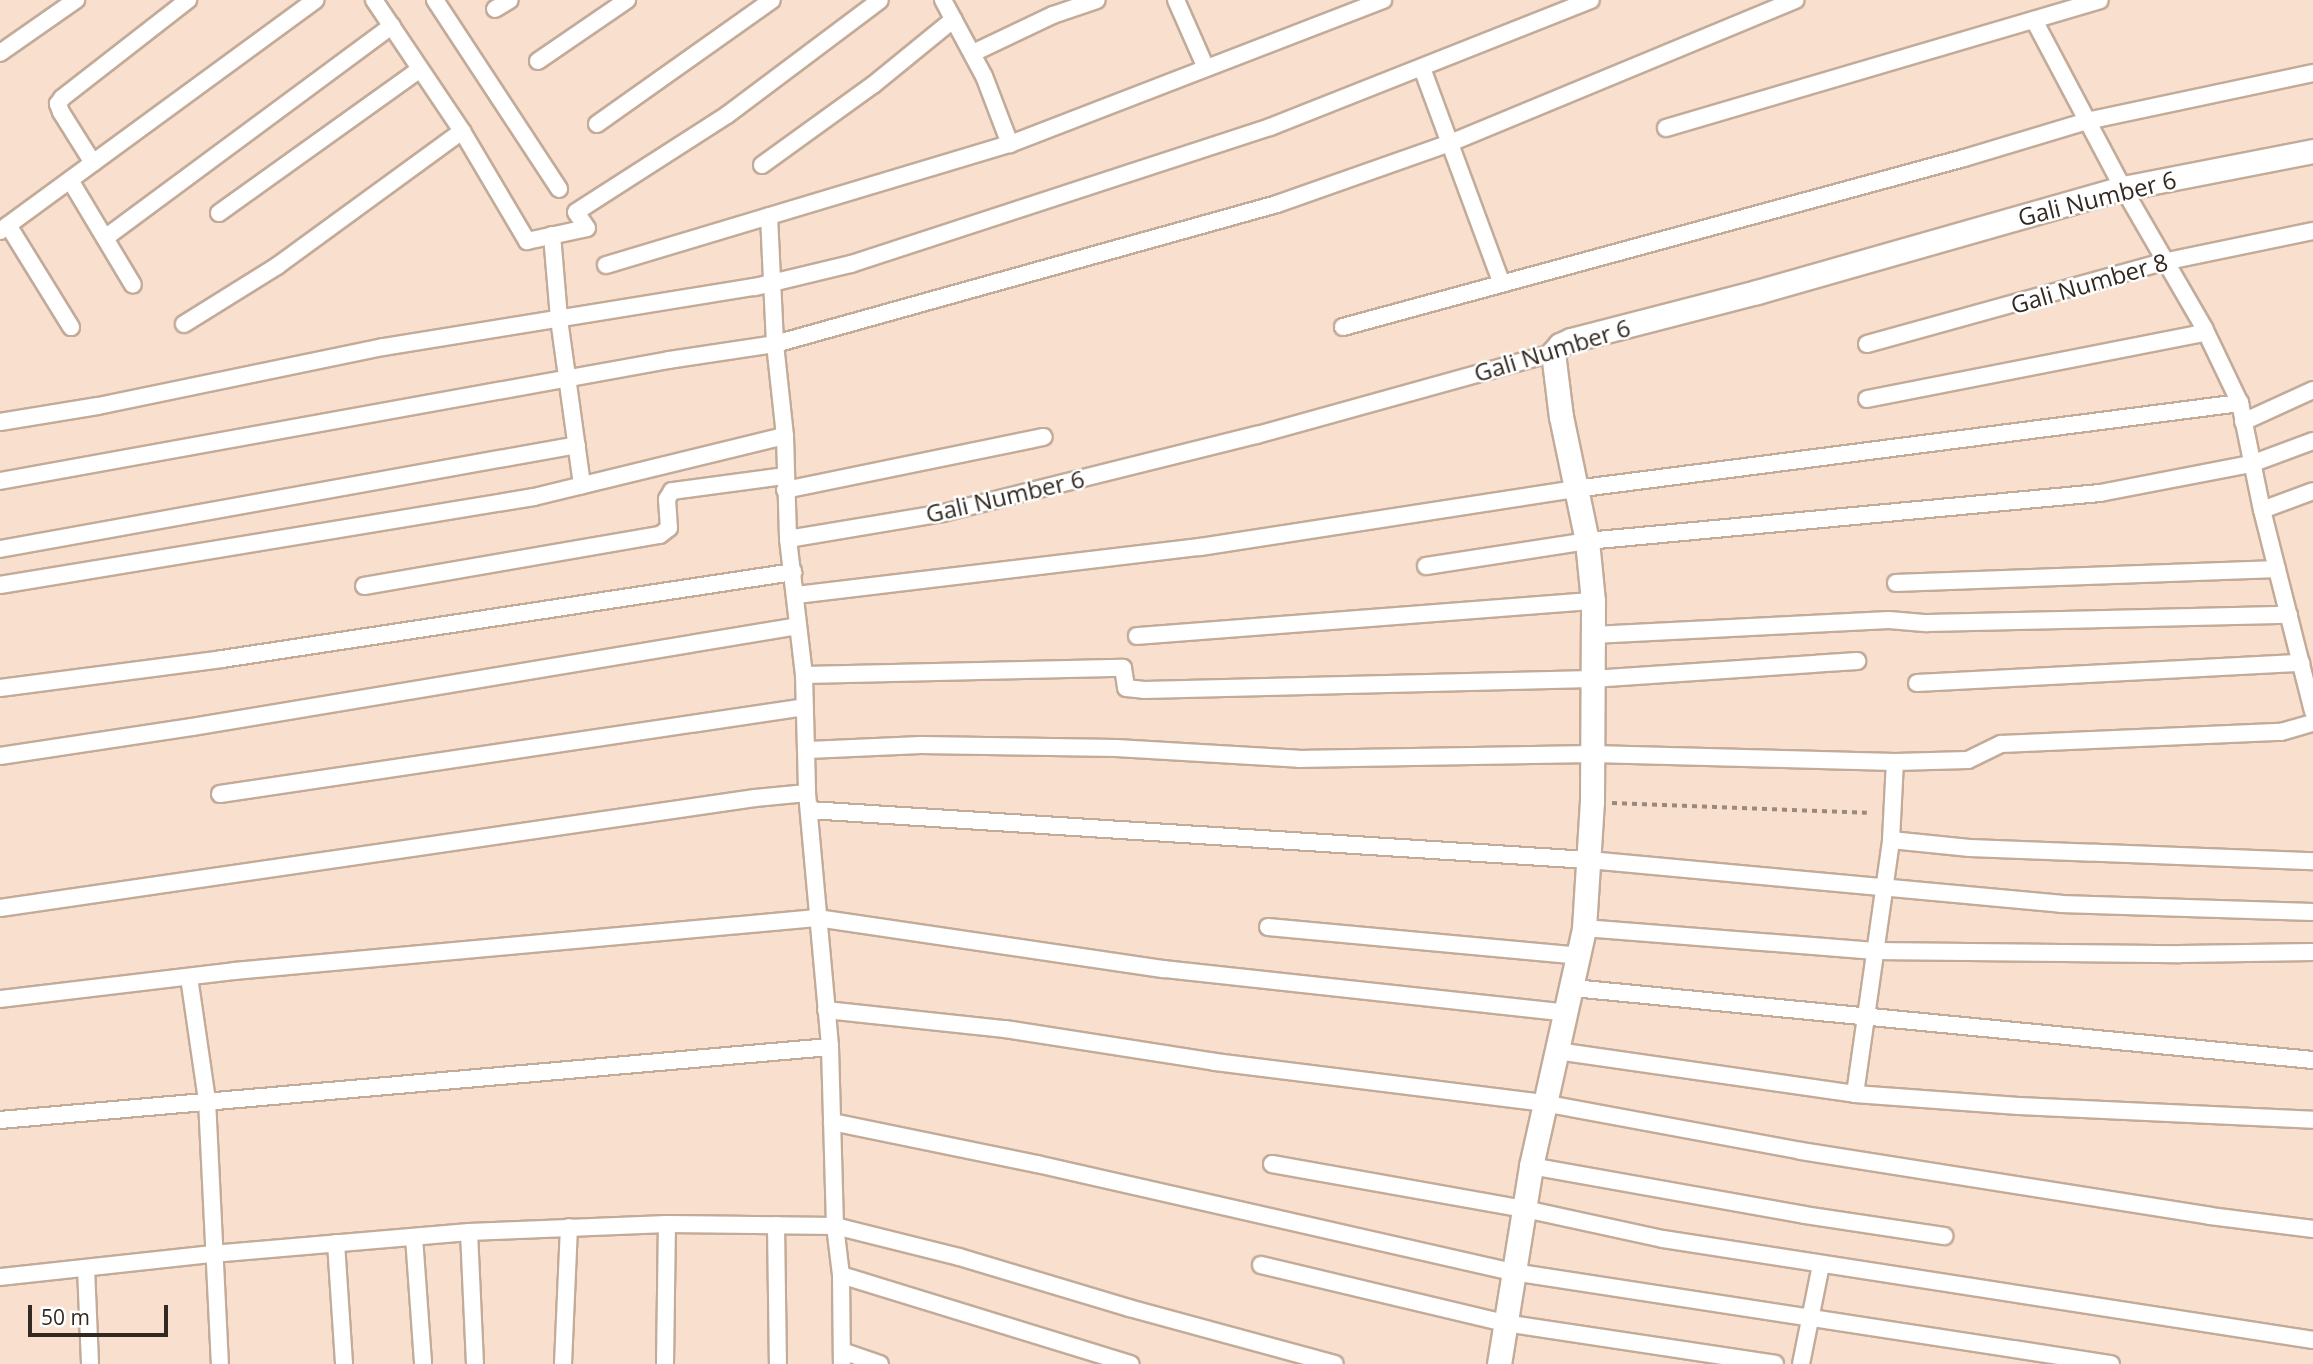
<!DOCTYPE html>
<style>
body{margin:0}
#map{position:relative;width:2313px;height:1364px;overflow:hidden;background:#f9e0ce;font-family:"Open Sans",sans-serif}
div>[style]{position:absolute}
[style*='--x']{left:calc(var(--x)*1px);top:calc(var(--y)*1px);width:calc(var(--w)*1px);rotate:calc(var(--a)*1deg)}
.path>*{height:3.5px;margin-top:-1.75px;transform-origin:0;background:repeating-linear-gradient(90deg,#9b897d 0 5px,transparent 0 10px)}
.roads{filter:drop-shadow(2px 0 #c3ab9a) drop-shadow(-2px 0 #c3ab9a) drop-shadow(0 2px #c3ab9a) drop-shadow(0 -2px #c3ab9a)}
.street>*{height:16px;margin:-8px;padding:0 8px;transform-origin:8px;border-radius:8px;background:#fff}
.secondary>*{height:23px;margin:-11.5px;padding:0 11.5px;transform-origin:11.5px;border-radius:11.5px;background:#fff}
span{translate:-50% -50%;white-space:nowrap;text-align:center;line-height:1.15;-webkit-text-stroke:5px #fff;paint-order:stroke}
.street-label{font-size:24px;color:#322922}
.scale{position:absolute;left:28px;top:1305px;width:140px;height:32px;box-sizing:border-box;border:4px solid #322922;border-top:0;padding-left:9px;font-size:21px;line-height:24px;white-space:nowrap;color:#322922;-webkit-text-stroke:5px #fff;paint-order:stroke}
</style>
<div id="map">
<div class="path">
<i style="--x:1612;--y:803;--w:255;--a:2.2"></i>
</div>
<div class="roads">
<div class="street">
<i style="--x:374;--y:0;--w:158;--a:56.1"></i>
<i style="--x:462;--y:131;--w:128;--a:59.4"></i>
<i style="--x:527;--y:241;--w:61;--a:-12.2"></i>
<i style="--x:587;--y:228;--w:19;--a:-125"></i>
<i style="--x:576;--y:212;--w:179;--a:-32.7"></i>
<i style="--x:727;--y:115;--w:191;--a:-36.9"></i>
<i style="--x:435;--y:0;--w:226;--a:56.7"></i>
<i style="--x:943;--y:0;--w:86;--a:61.7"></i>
<i style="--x:984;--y:76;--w:73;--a:69.1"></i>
<i style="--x:1176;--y:0;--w:74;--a:66.2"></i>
<i style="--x:495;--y:9;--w:17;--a:-31"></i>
<i style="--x:2034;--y:20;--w:190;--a:62.1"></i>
<i style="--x:2123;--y:188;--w:162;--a:59.9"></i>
<i style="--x:2204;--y:328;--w:83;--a:64.4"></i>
<i style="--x:2240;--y:403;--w:109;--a:78.4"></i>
<i style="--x:2262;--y:510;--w:208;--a:75.8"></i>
<i style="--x:0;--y:53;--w:93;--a:-34.9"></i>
<i style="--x:973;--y:53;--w:89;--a:-25.4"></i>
<i style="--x:1053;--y:15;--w:46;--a:-18.8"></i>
<i style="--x:538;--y:61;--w:108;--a:-34.4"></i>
<i style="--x:1422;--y:68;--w:230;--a:69.7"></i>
<i style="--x:597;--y:124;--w:214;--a:-35.3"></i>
<i style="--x:1666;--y:128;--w:452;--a:-16.4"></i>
<i style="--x:93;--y:163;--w:60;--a:-122.1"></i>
<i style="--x:61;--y:112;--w:9;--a:-111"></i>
<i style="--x:58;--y:104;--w:7;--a:-56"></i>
<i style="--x:62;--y:98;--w:160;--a:-37.9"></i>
<i style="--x:762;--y:165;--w:137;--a:-35.8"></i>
<i style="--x:873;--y:85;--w:104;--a:-39.2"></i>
<i style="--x:70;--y:180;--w:122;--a:59"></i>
<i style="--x:219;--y:213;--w:247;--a:-35.6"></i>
<i style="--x:769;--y:216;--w:128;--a:87.3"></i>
<i style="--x:775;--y:344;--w:93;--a:83.8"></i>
<i style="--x:785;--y:436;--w:103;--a:88.3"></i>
<i style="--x:788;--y:539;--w:137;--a:83.3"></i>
<i style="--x:804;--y:675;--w:118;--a:88.5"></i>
<i style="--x:807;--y:793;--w:255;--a:84.8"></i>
<i style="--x:830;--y:1047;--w:179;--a:88.4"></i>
<i style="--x:835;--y:1226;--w:49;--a:83"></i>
<i style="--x:841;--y:1275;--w:89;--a:89.4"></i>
<i style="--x:8;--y:225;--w:120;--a:58.3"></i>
<i style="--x:0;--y:231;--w:391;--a:-36.2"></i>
<i style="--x:552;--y:235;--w:84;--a:85.2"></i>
<i style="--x:559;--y:319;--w:168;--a:82.1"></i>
<i style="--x:105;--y:238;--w:357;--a:-36.5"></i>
<i style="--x:606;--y:265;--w:422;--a:-16.7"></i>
<i style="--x:1010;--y:144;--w:400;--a:-21.1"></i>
<i style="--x:184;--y:324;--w:110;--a:-31.9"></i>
<i style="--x:277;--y:266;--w:229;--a:-36.1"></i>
<i style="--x:1343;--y:327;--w:644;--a:-15.22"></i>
<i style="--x:1964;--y:158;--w:128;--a:-16.7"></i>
<i style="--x:2087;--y:121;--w:231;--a:-12"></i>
<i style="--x:1867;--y:344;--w:307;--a:-15.5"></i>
<i style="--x:2163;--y:262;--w:153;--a:-11.7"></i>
<i style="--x:1867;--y:399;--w:337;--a:-11.1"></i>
<i style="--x:2198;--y:334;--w:8;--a:-45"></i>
<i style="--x:0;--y:422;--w:99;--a:-9.3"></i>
<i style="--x:98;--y:406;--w:291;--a:-11.7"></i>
<i style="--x:383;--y:347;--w:377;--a:-9.2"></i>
<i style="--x:755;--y:287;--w:99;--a:-13.5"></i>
<i style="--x:851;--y:264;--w:441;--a:-18.1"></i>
<i style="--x:1270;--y:127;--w:345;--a:-21.6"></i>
<i style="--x:2243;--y:422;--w:77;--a:-24.6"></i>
<i style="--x:0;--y:481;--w:680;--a:-10.25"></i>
<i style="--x:669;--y:360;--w:107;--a:-8.6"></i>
<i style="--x:775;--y:344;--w:521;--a:-15.58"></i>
<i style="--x:1277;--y:204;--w:183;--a:-19.4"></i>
<i style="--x:1450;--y:143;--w:374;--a:-22.5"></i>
<i style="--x:785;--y:490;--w:264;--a:-11.6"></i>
<i style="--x:2262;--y:510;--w:54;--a:-20.4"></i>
<i style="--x:788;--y:539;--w:157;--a:-9.5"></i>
<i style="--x:943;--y:513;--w:324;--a:-14"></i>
<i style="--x:1257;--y:435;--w:307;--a:-15.5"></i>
<i style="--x:0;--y:549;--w:586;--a:-10.22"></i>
<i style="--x:1426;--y:566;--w:163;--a:-8.8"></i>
<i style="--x:1587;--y:541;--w:515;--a:-5.35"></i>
<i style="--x:2100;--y:493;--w:154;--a:-10.9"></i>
<i style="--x:2251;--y:464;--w:66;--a:-20.4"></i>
<i style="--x:1896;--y:583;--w:381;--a:-2.1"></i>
<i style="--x:0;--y:585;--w:541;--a:-9.36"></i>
<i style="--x:534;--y:497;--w:258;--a:-13.7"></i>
<i style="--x:364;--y:586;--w:300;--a:-9.8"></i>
<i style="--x:660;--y:535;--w:11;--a:-38"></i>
<i style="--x:669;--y:528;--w:29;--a:-94"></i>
<i style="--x:667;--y:499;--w:9;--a:-58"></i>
<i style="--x:672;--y:491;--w:114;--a:-7.6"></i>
<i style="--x:796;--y:595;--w:407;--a:-6.8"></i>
<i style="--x:1200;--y:547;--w:379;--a:-8.8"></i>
<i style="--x:1575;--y:489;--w:671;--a:-7.37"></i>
<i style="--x:1593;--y:635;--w:296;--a:-2.9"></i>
<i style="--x:1889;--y:620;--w:38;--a:5"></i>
<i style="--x:1927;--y:623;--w:362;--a:-1.3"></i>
<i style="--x:1137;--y:636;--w:457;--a:-4.4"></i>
<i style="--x:804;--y:675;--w:319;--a:-1.3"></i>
<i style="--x:1123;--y:668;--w:20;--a:81"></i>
<i style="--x:1126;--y:688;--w:18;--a:6"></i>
<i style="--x:1144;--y:690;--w:448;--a:-1.4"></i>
<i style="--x:1592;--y:679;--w:266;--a:-3.9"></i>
<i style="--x:1917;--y:683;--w:385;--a:-3"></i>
<i style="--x:0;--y:688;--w:224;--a:-7.4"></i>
<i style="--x:222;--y:659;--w:578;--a:-8.66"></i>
<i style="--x:808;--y:750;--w:113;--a:-2.5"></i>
<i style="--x:921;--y:745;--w:195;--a:0.9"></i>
<i style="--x:1116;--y:748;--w:183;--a:3.4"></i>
<i style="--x:1299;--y:759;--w:293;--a:-1"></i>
<i style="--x:1592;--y:754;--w:303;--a:1.5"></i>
<i style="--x:1895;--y:762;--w:73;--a:-1.6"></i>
<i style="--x:1968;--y:760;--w:37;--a:-26"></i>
<i style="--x:2001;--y:744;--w:280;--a:-2.5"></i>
<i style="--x:2281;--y:732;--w:33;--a:-16"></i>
<i style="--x:0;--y:756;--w:194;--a:-8.6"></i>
<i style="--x:192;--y:727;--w:614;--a:-9.46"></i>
<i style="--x:220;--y:794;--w:591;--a:-8.46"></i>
<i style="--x:809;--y:810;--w:782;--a:3.67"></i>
<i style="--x:1589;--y:860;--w:474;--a:5.3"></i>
<i style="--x:2061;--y:904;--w:252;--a:1.8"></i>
<i style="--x:1891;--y:840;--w:79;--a:5.8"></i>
<i style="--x:1970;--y:848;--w:343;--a:2.2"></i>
<i style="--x:0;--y:908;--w:763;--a:-8.29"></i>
<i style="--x:755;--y:798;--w:52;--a:-5.5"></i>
<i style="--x:1268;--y:927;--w:312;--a:5.3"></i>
<i style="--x:1584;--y:928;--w:292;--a:4.5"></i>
<i style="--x:1875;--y:951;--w:305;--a:0.6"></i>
<i style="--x:2180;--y:954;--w:133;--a:-0.9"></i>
<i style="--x:189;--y:977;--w:124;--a:81.7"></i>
<i style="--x:207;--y:1100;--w:264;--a:87.2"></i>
<i style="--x:1573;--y:988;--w:743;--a:5.56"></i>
<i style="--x:0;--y:999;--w:236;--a:-6.8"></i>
<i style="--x:234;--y:971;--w:585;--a:-5.19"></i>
<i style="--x:817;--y:918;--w:351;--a:8.4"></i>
<i style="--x:1164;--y:969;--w:404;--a:6.2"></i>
<i style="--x:826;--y:1010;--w:180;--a:6.1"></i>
<i style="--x:1005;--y:1029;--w:213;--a:8.9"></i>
<i style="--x:1215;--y:1062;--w:331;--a:7.1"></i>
<i style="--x:1543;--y:1103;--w:262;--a:10.5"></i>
<i style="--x:1801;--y:1151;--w:414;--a:9"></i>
<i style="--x:2210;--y:1216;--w:104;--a:7.2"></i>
<i style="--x:1557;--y:1051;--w:301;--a:8.2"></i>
<i style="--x:1855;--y:1094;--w:164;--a:4.2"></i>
<i style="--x:2019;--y:1106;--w:294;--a:2.7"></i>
<i style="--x:1855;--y:1094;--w:257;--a:-81.9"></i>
<i style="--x:1891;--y:840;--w:78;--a:-87.1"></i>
<i style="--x:0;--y:1120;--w:833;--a:-5.03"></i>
<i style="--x:832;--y:1122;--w:209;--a:11.6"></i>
<i style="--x:1037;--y:1164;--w:488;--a:12.8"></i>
<i style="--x:1513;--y:1272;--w:605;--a:8.75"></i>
<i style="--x:1272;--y:1164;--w:257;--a:10.1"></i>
<i style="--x:1525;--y:1209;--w:141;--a:12.3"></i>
<i style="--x:1663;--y:1239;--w:658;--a:8.83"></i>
<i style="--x:1531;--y:1166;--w:278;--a:10.1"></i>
<i style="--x:1805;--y:1215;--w:141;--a:8.6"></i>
<i style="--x:776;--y:1225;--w:139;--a:89.2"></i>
<i style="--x:469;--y:1232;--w:132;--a:87.4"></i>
<i style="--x:414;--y:1237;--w:127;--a:85.9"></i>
<i style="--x:336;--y:1243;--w:121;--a:86.2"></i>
<i style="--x:1261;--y:1265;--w:251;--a:13.4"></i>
<i style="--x:1505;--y:1323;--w:273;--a:8.6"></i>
<i style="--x:86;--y:1268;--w:96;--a:87.6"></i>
<i style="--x:841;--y:1275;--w:303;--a:17.1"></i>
<i style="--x:0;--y:1277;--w:213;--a:-6.2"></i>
<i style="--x:212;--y:1254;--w:258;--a:-4.9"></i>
<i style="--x:469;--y:1232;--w:198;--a:-2.3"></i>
<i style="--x:667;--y:1224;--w:168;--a:0.7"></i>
<i style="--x:835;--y:1226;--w:128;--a:14"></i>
<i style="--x:959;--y:1257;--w:177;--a:16.7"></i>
<i style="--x:1129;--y:1308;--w:213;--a:15.2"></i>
<i style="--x:842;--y:1351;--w:40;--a:18.9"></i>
<i style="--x:563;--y:1364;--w:137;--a:-87.5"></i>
<i style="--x:665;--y:1364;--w:140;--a:-89.2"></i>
<i style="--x:1801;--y:1364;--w:101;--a:-78.6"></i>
</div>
<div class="secondary">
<i style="--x:1499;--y:1364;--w:201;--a:-80.8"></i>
<i style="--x:1531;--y:1166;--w:244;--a:-77.4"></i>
<i style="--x:1584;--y:928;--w:126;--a:-86.4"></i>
<i style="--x:1592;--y:802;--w:201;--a:-89.7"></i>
<i style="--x:1593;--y:601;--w:60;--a:-95.7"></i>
<i style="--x:1587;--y:541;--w:127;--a:-101.8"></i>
<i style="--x:1561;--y:417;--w:64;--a:-97.1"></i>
<i style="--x:1553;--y:353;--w:11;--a:-49"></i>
<i style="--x:1560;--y:345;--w:12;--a:-24"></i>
<i style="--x:1571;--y:340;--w:192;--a:-14.5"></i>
<i style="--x:1757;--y:292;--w:380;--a:-15.9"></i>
<i style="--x:2123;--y:188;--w:194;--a:-11"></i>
</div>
</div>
<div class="street-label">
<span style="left:2097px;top:198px;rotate:-14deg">Gali Number 6</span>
<span style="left:2089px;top:283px;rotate:-16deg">Gali Number 8</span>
<span style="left:1552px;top:350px;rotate:-17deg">Gali Number 6</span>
<span style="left:1005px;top:496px;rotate:-13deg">Gali Number 6</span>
</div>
<div class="scale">50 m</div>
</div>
